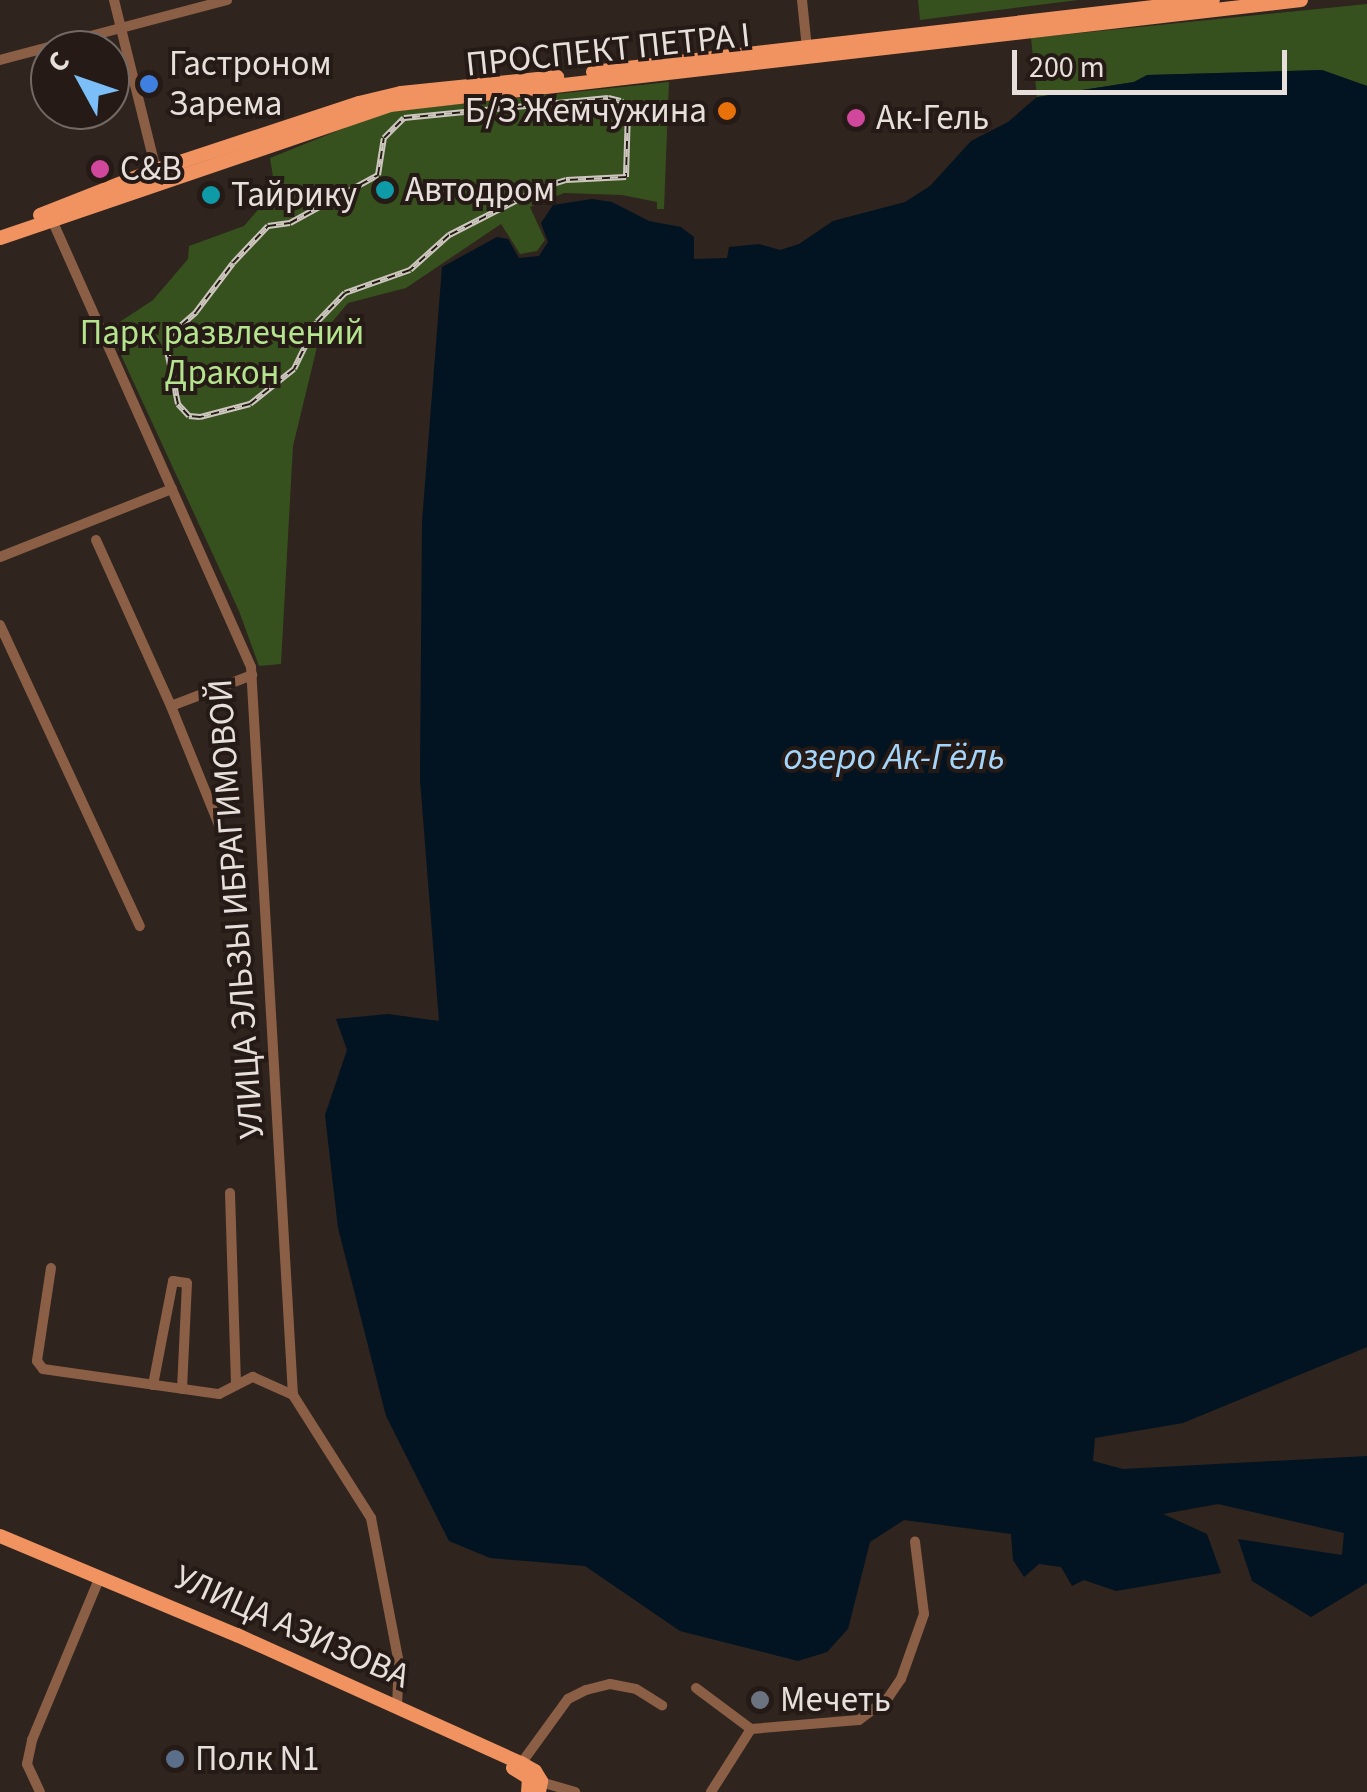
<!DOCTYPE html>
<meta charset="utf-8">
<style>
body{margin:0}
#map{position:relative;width:1367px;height:1792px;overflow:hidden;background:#2f241e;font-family:"Source Sans 3",sans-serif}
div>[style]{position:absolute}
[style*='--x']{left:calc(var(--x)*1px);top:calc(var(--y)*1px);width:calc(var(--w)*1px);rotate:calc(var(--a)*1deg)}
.green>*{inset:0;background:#36511e}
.water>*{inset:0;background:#021321}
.minor>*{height:10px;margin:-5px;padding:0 5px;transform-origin:5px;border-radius:5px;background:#8b5e46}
.major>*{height:14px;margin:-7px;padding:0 7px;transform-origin:7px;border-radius:7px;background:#f09361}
.rail>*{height:6px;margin-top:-3px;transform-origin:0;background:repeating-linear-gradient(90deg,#251a15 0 8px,#d0c7c3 0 16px);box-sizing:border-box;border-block:2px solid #d0c7c3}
.dots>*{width:28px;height:28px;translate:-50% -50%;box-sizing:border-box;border:5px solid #251a15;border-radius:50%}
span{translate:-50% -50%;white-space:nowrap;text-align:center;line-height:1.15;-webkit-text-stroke:8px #251a15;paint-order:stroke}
.street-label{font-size:35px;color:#e7dfdb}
.poi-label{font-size:35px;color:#e7dfdb}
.left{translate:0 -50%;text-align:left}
.right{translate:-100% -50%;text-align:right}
.park-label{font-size:35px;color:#b4e48e}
.water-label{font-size:38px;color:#a4d6fc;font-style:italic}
.north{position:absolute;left:30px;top:30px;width:100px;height:100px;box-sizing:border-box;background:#251a15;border:2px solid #736964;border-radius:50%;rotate:310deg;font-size:28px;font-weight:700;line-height:40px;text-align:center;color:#e7dfdb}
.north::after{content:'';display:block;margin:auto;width:35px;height:45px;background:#7bbef8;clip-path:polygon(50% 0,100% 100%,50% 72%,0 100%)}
.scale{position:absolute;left:1012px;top:50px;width:275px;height:45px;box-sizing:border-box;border:5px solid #e7dfdb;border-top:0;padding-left:12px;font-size:30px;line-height:35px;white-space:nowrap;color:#e7dfdb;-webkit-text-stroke:8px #251a15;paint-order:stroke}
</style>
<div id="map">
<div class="green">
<i style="clip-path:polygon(918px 0,1078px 0,920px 20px)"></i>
<i style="clip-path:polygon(1367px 4px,1367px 86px,1322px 70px,1147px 75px,1134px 82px,1037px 97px,1031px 38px)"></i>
<i style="clip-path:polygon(669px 82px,664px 209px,657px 209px,657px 202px,622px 195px,564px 193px,530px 207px,545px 240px,537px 251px,520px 254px,501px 224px,406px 288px,348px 303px,332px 322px,317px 347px,293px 446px,281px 664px,259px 666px,239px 611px,109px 329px,153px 300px,188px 259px,189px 246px,244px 226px,275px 190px,270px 158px,384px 112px)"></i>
</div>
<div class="water">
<i style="clip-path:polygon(1322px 70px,1367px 86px,1367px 1347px,1183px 1423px,1095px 1438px,1093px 1461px,1123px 1469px,1367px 1456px,1367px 1583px,1311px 1617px,1252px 1581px,1238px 1539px,1342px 1555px,1344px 1533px,1218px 1504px,1163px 1514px,1207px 1534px,1221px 1573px,1116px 1591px,1084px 1580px,1072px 1586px,1061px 1567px,1039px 1564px,1024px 1577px,1013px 1560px,1011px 1534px,904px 1520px,870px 1542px,848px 1629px,827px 1652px,798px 1661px,680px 1631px,585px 1566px,490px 1558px,449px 1541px,386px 1416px,338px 1228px,325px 1115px,347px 1050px,336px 1019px,388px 1014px,439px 1021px,420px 780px,422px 522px,442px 267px,497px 237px,508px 239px,519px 258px,539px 256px,548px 242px,541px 223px,553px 205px,592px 199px,612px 202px,649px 221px,681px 227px,694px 237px,694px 259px,727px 258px,729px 247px,759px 244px,780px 250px,799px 244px,833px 221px,905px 202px,930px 186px,971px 141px,1008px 122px,1037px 97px,1134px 82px,1147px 75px)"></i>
</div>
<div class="minor">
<i style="--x:114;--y:0;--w:179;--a:76.1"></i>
<i style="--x:802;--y:0;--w:48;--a:84.1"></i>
<i style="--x:0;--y:60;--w:235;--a:-14.8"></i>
<i style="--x:52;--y:220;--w:489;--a:66"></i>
<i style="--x:251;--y:667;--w:729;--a:86.7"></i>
<i style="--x:96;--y:540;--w:182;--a:65.7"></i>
<i style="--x:0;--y:557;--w:185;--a:-21.6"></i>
<i style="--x:0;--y:625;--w:332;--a:65.1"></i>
<i style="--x:219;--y:825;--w:128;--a:-112"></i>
<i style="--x:171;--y:706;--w:87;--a:-20.9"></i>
<i style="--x:230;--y:1193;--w:192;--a:88.2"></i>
<i style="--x:51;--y:1268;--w:94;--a:98.6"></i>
<i style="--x:37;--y:1361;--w:10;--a:53"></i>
<i style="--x:43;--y:1369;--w:178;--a:8.1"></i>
<i style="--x:219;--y:1394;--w:38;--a:-27"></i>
<i style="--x:253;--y:1377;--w:44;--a:24.2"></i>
<i style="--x:293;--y:1395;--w:146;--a:57.6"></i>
<i style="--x:371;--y:1518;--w:148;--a:79.1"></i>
<i style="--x:399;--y:1663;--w:43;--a:92.7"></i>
<i style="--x:153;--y:1385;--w:106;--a:-79.1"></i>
<i style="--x:173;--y:1281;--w:14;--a:8"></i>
<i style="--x:187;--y:1283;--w:106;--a:92.7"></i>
<i style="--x:696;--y:1688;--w:69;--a:36.7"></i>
<i style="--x:520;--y:1765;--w:82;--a:-54"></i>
<i style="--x:568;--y:1699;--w:20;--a:-27"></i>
<i style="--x:586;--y:1690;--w:25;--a:-14"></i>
<i style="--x:610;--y:1684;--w:26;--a:11"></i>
<i style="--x:636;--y:1689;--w:31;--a:32"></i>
<i style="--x:534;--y:1780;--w:43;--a:16.3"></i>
<i style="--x:40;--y:1792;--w:31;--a:-115"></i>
<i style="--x:27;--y:1764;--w:25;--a:-78"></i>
<i style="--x:32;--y:1740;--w:169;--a:-67.4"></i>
<i style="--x:711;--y:1792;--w:75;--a:-57.6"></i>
<i style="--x:751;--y:1729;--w:108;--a:-4.8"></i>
<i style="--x:859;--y:1720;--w:36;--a:-37"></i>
<i style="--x:888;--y:1698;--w:23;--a:-56"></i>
<i style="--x:901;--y:1679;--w:69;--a:-70.5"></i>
<i style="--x:924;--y:1614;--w:73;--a:-97.1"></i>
</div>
<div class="major">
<i style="--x:593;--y:72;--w:624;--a:-6.62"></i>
<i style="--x:40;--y:215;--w:112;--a:-21.5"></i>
<i style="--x:144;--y:174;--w:226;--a:-18.3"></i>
<i style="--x:359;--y:103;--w:43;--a:-13.4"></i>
<i style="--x:401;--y:93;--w:157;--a:-5.9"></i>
<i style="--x:0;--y:238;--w:412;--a:-18.8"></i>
<i style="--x:390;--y:105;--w:917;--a:-6.57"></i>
<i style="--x:0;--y:1536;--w:257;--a:22.7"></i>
<i style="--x:237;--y:1635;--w:312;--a:24.3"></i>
<i style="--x:521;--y:1763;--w:16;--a:30"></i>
<i style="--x:535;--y:1771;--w:12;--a:59"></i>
<i style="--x:541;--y:1781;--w:11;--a:100"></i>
<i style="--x:513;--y:1768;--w:19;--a:32"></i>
<i style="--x:529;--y:1778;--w:14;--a:94"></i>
</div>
<div class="rail">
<i style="--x:608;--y:98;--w:13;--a:13"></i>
<i style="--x:621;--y:101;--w:11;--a:49"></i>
<i style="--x:628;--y:109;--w:68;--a:91.7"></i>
<i style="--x:626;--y:177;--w:60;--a:177.1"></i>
<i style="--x:566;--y:180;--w:24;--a:163"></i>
<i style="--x:543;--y:187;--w:106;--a:152.9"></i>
<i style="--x:449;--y:235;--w:52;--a:138.1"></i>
<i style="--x:410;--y:270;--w:69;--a:160.5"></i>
<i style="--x:345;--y:293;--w:40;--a:134"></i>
<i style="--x:317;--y:322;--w:52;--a:116.1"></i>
<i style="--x:294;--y:369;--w:56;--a:141.5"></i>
<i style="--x:250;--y:404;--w:52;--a:165.4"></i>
<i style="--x:200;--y:417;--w:11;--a:-175"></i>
<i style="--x:189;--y:416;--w:16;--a:-133"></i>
<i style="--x:178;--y:404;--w:59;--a:-101.7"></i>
<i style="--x:166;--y:346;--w:12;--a:-70"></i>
<i style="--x:170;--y:335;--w:35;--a:-41"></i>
<i style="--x:196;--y:312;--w:61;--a:-52.9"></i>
<i style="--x:233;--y:263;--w:51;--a:-46.6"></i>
<i style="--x:268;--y:226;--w:22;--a:-8"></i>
<i style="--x:290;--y:223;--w:100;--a:-28.6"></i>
<i style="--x:378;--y:175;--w:37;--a:-81"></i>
<i style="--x:384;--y:138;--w:28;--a:-45"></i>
<i style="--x:404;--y:118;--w:205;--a:-5.6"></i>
</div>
<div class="dots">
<i style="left:149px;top:84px;background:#3f7fe0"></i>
<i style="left:727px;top:111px;background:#e8710a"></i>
<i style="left:856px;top:118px;background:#d1479c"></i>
<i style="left:100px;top:169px;background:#d1479c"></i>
<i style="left:385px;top:190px;background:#0f9aa8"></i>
<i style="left:211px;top:195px;background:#0f9aa8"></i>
<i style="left:760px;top:1700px;background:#6b7280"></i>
<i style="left:175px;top:1759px;background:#5c6f8a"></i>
</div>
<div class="street-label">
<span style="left:608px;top:50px;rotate:-6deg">ПРОСПЕКТ ПЕТРА I</span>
<span style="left:236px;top:909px;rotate:-94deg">УЛИЦА ЭЛЬЗЫ ИБРАГИМОВОЙ</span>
<span style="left:292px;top:1627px;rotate:24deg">УЛИЦА АЗИЗОВА</span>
</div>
<div class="poi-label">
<span class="left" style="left:169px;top:84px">Гастроном<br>Зарема</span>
<span class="right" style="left:707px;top:111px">Б/З Жемчужина</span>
<span class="left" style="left:876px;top:118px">Ак-Гель</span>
<span class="left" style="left:120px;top:169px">С&amp;В</span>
<span class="left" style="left:405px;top:190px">Автодром</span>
<span class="left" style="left:231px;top:195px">Тайрику</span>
<span class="left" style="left:780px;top:1700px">Мечеть</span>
<span class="left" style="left:195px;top:1759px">Полк N1</span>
</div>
<div class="park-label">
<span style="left:222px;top:353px">Парк развлечений<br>Дракон</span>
</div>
<div class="water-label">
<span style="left:894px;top:758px">озеро Ак-Гёль</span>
</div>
<div class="north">С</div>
<div class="scale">200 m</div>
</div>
